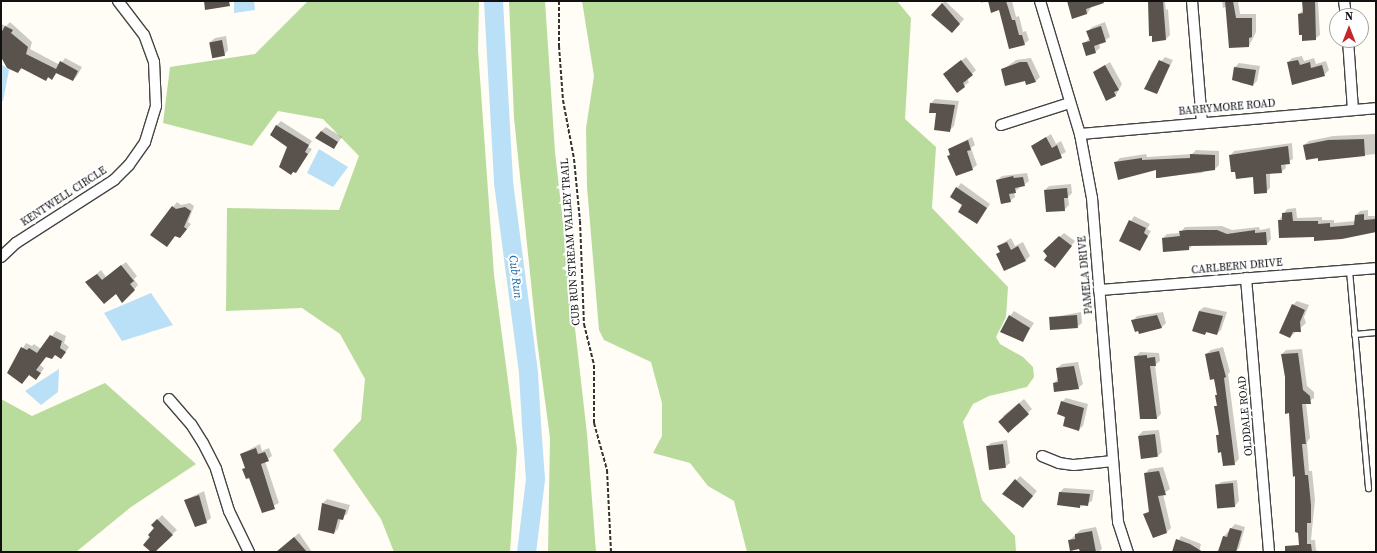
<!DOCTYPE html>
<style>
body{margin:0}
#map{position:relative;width:1377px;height:553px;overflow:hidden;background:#fffdf5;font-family:"Source Serif 4",serif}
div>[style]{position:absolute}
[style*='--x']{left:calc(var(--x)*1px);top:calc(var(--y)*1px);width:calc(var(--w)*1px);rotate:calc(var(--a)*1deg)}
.forest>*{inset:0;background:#b9dc9c}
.water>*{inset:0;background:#b9e0f7}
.shadow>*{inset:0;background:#0003}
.river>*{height:19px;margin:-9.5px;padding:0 9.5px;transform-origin:9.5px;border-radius:9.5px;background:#b9e0f7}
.building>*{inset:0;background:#5a524d;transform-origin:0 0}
.path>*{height:2px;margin-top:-1px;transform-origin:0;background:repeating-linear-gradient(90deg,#333 0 4px,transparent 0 6px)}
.roads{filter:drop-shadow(1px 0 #444) drop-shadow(-1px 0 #444) drop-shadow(0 1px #444) drop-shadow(0 -1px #444)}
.service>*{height:5px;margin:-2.5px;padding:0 2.5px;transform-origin:2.5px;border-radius:2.5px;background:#fff}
.minor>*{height:10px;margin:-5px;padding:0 5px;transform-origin:5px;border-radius:5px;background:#fff}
span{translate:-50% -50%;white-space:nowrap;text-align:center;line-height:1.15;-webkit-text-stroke:4px #fff;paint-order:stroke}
.street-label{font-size:11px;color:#111}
.water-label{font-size:12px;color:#1768a6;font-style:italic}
.frame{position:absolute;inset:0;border:2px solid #111;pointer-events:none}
.north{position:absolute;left:1329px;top:8px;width:40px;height:40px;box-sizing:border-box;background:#fff;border:1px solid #a0a0a0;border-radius:50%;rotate:0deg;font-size:11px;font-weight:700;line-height:16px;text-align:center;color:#111}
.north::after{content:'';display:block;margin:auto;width:14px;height:18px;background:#c4262e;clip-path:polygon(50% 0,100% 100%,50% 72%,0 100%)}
</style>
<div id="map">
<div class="forest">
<i style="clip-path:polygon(308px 1px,479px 1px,478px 50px,494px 275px,517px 449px,510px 552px,394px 552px,381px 519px,333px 450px,361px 420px,365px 379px,340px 334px,302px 308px,226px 311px,227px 208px,339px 210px,359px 156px,323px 119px,278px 111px,252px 146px,163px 123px,170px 67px,255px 54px)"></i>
<i style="clip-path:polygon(509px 1px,545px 1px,555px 152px,587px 434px,596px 552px,548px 552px,550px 438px,537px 341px,514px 118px)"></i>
<i style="clip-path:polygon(582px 1px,897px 1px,911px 18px,905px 119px,936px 147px,932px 208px,1008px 287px,1006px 317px,996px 337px,1000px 344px,1023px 357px,1033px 367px,1034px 377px,1027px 387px,989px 396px,973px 404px,963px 422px,982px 500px,1015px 536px,1016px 552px,747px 552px,734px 501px,708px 486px,690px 463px,653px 453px,662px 436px,662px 403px,651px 362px,604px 340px,599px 330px,587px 187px,586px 128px,594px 76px)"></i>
<i style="clip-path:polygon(105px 383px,196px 464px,131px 507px,76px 552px,1px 552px,1px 399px,32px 416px)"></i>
</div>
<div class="water">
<i style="clip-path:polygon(234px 1px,254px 1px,255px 10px,234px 13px)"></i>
<i style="clip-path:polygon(1px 64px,9px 70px,3px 101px,1px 101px)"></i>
<i style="clip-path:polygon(319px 149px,348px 167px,333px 187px,307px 173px)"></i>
<i style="clip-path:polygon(151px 293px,173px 325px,122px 341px,104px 313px)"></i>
<i style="clip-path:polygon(59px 369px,58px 392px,41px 405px,25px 391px)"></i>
</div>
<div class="shadow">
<i style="clip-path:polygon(945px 1px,964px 19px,956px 28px,942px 4px)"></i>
<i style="clip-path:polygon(981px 1px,1012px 1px,1016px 17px,1019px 16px,1023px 32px,1026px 31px,1029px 40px,1024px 44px,1000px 9px,989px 1px,981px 3px)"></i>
<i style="clip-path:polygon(1068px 1px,1095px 1px,1087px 14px)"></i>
<i style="clip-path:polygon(1149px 1px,1165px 1px,1166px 10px,1168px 9px,1170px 35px,1165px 40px)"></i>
<i style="clip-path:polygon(1222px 1px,1238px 1px,1240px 14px,1256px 14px,1256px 32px,1249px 46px,1226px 7px,1223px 8px)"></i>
<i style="clip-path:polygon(1303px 1px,1318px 1px,1320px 35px,1315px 39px,1299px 14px,1304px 9px)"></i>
<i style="clip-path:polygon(10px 22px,32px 42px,30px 49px,60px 65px,65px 58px,82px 67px,77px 76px,73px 80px,57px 73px,52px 78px,49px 77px,46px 80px,23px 68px,18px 72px,1px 58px,1px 24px,6px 26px)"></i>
<i style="clip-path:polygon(1105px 22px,1110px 37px,1099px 44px,1100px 48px,1095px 52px,1083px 44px,1090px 38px,1088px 31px,1092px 27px)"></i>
<i style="clip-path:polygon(226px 36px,228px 50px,224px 55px,210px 42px,215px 38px)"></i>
<i style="clip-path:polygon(1302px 56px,1304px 61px,1314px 58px,1316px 64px,1326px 61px,1329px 70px,1324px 75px,1288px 63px,1292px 58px)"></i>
<i style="clip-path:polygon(966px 57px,976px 70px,967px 79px,969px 82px,958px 91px,949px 70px)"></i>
<i style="clip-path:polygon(1165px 57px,1173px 60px,1157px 93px,1146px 88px,1151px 73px)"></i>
<i style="clip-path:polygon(1031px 58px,1040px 77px,1035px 82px,1002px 70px,1016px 60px)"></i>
<i style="clip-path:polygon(1110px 62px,1122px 84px,1116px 95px,1107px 100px,1094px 72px)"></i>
<i style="clip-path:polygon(1239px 63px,1260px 66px,1257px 81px,1253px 85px,1240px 83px,1235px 67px)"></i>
<i style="clip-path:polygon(935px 99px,959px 101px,954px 126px,950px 130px,931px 103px)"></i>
<i style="clip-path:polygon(281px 121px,312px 141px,308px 147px,312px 149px,296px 172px,280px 167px,288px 146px,276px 126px)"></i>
<i style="clip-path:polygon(326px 127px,342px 137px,334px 148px,321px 131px)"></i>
<i style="clip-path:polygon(1051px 134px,1056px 144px,1061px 141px,1066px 152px,1042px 165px,1032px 146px)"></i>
<i style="clip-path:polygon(1376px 134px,1376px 154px,1319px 160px,1304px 145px,1309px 141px,1333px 136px)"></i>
<i style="clip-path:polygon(972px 137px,975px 145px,971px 148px,977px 165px,972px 169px,951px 154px,949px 149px)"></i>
<i style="clip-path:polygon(1292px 143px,1293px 159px,1285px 163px,1286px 168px,1281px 172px,1270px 173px,1270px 188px,1266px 192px,1254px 176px,1236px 170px,1230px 156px,1234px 151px)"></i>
<i style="clip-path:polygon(1196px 150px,1219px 151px,1219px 165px,1215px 169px,1206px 169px,1202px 173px,1157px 177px,1157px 168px,1115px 163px,1120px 158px,1146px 154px,1147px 157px,1192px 154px)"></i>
<i style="clip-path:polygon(1027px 173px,1029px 181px,1014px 192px,1015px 197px,1010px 201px,997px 180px,1002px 176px)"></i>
<i style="clip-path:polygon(961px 183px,990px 204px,977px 223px,963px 205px,957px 188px)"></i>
<i style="clip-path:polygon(1071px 184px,1072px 193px,1068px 197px,1069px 205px,1064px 210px,1045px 190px,1049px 186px)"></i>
<i style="clip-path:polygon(177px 202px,181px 205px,190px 203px,194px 206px,188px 222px,191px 224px,184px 233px,180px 237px,152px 235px)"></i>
<i style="clip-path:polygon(1296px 208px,1297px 218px,1322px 217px,1322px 220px,1334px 220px,1334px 223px,1355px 221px,1356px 215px,1360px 211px,1368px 210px,1368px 216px,1376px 216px,1376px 232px,1314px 236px,1279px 220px,1287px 209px)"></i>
<i style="clip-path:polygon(1134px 216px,1150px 224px,1147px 229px,1151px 231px,1140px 250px,1120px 240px)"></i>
<i style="clip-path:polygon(1222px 226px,1232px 230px,1259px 227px,1260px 230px,1270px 228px,1271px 239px,1267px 244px,1193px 245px,1189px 249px,1163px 238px,1167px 234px,1180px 233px,1185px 227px)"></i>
<i style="clip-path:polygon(1064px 233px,1075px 241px,1059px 262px,1044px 251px)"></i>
<i style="clip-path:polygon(1011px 238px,1015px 246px,1023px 242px,1030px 256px,1026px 260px,1001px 251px,998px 246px)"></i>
<i style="clip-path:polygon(126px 262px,137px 276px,134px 279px,138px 285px,123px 302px,116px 293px,87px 282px,101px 270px,106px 277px)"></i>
<i style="clip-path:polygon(1297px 301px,1309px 305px,1304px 317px,1306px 323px,1290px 337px,1293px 305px)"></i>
<i style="clip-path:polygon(1204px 307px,1227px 312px,1221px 330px,1217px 334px,1208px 331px,1205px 334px,1199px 311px)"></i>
<i style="clip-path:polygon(1014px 311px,1034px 323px,1023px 340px,1010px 316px)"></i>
<i style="clip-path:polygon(1081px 312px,1082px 323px,1077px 327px,1050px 321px,1054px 317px)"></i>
<i style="clip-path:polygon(1163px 312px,1166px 323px,1162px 327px,1140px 333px,1133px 321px,1137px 316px)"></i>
<i style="clip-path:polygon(56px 331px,66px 336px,64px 343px,69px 347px,61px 358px,55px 354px,47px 356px,40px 365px,44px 368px,40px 374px,30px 374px,22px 383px,8px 373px,26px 343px,32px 346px,34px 344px,41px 349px)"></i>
<i style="clip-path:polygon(1223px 347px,1230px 372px,1228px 374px,1239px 459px,1234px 464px,1222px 451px,1217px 435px,1220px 432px,1215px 407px,1218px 404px,1215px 378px,1206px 354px,1211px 350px)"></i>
<i style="clip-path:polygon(1302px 349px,1307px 386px,1314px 392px,1314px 398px,1306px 403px,1310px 438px,1307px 442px,1309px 471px,1312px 471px,1315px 500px,1311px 540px,1315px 540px,1316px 550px,1319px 552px,1302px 552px,1290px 412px,1282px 354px,1286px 350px)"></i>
<i style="clip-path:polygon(1140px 352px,1159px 353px,1160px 361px,1155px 365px,1161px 414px,1157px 418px,1141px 418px,1135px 357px)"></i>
<i style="clip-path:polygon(1078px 362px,1083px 384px,1078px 388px,1054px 383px,1058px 379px,1057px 368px,1062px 364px)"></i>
<i style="clip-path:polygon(1066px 398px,1088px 404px,1083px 426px,1078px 430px,1067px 417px,1062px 402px)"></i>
<i style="clip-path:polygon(1024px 399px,1032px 409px,1009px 431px,1003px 416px)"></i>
<i style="clip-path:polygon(1159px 430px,1162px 452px,1158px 456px,1141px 457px,1139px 435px,1143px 431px)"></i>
<i style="clip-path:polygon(1007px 440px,1010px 463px,1005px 467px,987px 447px,991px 443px)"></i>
<i style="clip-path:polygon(260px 444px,262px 451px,269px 448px,272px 456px,265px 461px,279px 503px,263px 511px,249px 477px,243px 470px,246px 467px,241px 454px)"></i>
<i style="clip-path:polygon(1163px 467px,1170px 489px,1163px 494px,1171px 528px,1167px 532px,1144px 515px,1150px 510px,1145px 474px,1149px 469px)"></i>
<i style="clip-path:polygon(1020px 476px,1037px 491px,1027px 503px,1012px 501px,1004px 494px)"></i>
<i style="clip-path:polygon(1237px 480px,1239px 501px,1235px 506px,1216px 486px,1221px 482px)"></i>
<i style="clip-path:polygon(1064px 488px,1094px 490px,1092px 501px,1080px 507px,1058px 504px,1060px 492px)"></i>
<i style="clip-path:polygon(204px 491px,211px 518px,206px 522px,185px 500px)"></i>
<i style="clip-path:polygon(327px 499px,350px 505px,347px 514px,341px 518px,338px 529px,334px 533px,323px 503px)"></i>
<i style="clip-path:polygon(162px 515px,177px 530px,152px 552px,144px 544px,155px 528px,152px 525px)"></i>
<i style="clip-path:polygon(1235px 524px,1245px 527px,1239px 548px,1236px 552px,1217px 552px,1224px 536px)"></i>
<i style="clip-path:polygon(1096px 527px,1102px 549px,1098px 552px,1081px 552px,1080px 548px,1069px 541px,1080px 530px)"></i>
<i style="clip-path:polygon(299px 533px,312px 552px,285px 552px,286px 544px)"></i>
<i style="clip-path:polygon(1181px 536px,1201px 544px,1199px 552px,1173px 552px)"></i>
</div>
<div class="river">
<i style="--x:493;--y:1;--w:181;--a:86.8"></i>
<i style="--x:503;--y:182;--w:193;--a:82.5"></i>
<i style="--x:528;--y:373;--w:51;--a:86.6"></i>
<i style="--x:531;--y:424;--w:55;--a:85.8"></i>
<i style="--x:535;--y:479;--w:74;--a:97"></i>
</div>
<div class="building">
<i style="clip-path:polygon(204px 1px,229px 1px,230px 6px,205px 10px)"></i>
<i style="clip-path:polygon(988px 1px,1006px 1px,1012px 20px,1015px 20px,1019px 35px,1022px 35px,1025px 45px,1009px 49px,999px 10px,991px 13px)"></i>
<i style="clip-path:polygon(1067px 1px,1103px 1px,1104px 3px,1086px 9px,1087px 14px,1072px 19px)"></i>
<i style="clip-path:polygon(1148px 1px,1163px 1px,1166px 40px,1152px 42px,1152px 36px,1149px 36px)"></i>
<i style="clip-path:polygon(1225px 1px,1233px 1px,1236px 18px,1252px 18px,1252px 37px,1249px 38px,1249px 47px,1229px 48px)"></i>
<i style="clip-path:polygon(1302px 1px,1315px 1px,1316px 40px,1302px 41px,1302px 35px,1299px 35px,1298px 14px,1303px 13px)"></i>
<i style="clip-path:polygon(942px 3px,960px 24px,952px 33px,931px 15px)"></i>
<i style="clip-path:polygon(5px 26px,13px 30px,11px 33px,28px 47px,26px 54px,56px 69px,60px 61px,78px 71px,73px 81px,56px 73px,52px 80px,48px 77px,46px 81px,21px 68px,18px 73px,7px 68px,1px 57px,1px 33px)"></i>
<i style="clip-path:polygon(1101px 26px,1106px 42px,1094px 46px,1096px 53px,1086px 56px,1082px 43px,1090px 41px,1086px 31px)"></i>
<i style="left:222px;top:40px;width:16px;height:13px;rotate:79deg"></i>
<i style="clip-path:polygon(961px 60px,973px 75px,963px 83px,965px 87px,957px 93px,943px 74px)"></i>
<i style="clip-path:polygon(1159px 60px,1170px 65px,1157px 94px,1144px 89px)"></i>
<i style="clip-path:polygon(1298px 60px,1300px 65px,1310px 62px,1311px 68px,1322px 65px,1325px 76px,1292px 85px,1287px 62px)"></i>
<i style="clip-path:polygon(1020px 62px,1027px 62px,1036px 82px,1026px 85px,1025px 81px,1005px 86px,1001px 69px)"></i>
<i style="clip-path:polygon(1105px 65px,1119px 90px,1114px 92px,1116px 96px,1106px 101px,1093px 72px)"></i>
<i style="clip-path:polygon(1234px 67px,1256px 70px,1253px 86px,1232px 80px)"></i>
<i style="clip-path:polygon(930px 103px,955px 105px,950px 132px,934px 130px,936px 113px,929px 113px)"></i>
<i style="clip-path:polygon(276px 125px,309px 145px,305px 152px,308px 154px,296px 173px,293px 172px,291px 175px,279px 167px,287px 147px,270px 135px)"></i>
<i style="clip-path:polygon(321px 131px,338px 142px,334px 149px,315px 138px)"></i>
<i style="clip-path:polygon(1046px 137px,1052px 148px,1057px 145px,1062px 158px,1041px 166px,1031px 146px)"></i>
<i style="clip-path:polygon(1364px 139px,1365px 156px,1318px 161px,1318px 158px,1306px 160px,1303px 145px,1328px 140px)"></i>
<i style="clip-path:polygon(968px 140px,971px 150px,967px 151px,973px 170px,956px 176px,947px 156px,950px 155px,948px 149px)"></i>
<i style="clip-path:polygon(1288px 146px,1290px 164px,1281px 165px,1282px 173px,1266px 174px,1267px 193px,1254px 194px,1253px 177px,1236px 179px,1235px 172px,1231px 172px,1229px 155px)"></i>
<i style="clip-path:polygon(1190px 154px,1215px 155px,1215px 170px,1158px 178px,1156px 178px,1156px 170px,1118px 180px,1114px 162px,1142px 158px,1142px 160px,1190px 158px)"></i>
<i style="clip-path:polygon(1013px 176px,1014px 178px,1023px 177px,1025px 186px,1015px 188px,1016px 193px,1009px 194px,1011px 202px,1001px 204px,996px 180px)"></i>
<i style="clip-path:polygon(956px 187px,987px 208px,977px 224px,958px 212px,962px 205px,950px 197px)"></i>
<i style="clip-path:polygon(1067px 188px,1068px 198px,1064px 198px,1065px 211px,1046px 212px,1044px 190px)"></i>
<i style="clip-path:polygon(172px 206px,176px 209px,185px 207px,191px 211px,184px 227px,187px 229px,180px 238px,175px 236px,167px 247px,150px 235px)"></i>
<i style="clip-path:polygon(1292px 212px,1293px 221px,1318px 221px,1318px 224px,1330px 223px,1330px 227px,1354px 225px,1355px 215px,1364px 214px,1364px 220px,1376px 219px,1376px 232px,1342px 239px,1314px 241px,1314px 237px,1279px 238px,1278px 220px,1282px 220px,1282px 213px)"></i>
<i style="clip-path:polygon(1129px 220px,1146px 228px,1144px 233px,1148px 236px,1140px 251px,1119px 241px)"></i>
<i style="clip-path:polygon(1187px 230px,1217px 230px,1227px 234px,1255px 230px,1255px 233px,1266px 232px,1267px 245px,1189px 246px,1189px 250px,1163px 252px,1162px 238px,1180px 236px,1179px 231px)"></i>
<i style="clip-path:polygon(1059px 236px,1072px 246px,1055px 268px,1044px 260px,1047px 256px,1043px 251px)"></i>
<i style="clip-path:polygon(1007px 242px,1011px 250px,1018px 246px,1026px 261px,1004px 271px,996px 254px,1000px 252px,997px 246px)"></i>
<i style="clip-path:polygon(121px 265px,134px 281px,130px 284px,135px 290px,122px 303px,116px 294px,104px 304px,85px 282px,97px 274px,102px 280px)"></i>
<i style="clip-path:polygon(1292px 304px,1305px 310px,1300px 322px,1301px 332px,1293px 332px,1290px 338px,1279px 333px)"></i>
<i style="clip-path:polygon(1199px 311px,1223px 316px,1217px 335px,1206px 332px,1205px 335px,1192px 331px)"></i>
<i style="clip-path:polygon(1009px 315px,1030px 328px,1023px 342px,1000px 332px)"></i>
<i style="left:1077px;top:315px;width:13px;height:28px;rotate:86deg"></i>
<i style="clip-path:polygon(1157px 315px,1162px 328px,1139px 334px,1138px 331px,1135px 332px,1131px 320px)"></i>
<i style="clip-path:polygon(50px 335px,62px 341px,60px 348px,66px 352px,61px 359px,55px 355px,52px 359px,46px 357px,36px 370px,41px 373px,36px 380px,29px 375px,22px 384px,7px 373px,21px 347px,27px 350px,29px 348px,37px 353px)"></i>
<i style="clip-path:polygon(1219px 351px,1226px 377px,1224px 378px,1235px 465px,1223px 466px,1221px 452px,1218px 453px,1216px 435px,1219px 435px,1214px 406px,1217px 406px,1215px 395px,1217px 395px,1214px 379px,1210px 380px,1205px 354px)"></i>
<i style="clip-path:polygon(1298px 353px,1303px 390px,1310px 396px,1311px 404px,1302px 404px,1306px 444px,1302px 444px,1305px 475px,1308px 475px,1311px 505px,1311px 523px,1307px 523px,1307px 544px,1311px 544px,1312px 552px,1285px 552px,1285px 546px,1299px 545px,1298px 533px,1295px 532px,1295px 476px,1293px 477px,1289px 413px,1285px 414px,1285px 377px,1281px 354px)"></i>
<i style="clip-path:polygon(1147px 355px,1147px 358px,1155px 357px,1156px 366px,1150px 366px,1157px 419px,1140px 419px,1134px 356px)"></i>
<i style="clip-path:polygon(1074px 366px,1079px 389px,1054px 392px,1053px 383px,1058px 382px,1056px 368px)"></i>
<i style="clip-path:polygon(1061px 401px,1084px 408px,1079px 431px,1063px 426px,1065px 417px,1057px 414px)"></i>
<i style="left:1019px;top:403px;width:15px;height:28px;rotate:48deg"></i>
<i style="left:1155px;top:434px;width:23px;height:17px;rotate:83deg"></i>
<i style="left:1003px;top:444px;width:24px;height:17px;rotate:83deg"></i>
<i style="clip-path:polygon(256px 448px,258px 454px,265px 452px,269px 461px,261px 464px,275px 509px,262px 513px,249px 478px,246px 479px,242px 469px,245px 468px,240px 454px)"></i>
<i style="clip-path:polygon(1159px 471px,1166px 495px,1158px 496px,1167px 533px,1153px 538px,1143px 514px,1149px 512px,1144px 473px)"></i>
<i style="clip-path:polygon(1015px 479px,1033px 496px,1023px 508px,1002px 494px)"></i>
<i style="left:1233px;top:483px;width:24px;height:18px;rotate:85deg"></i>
<i style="clip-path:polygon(1059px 492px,1090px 494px,1088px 506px,1080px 505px,1080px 508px,1057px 505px)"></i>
<i style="clip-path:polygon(199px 495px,207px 523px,195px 527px,184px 500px)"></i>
<i style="clip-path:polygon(322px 503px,346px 510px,343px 520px,338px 519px,334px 534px,318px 530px)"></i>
<i style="clip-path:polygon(157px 519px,173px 535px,155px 552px,151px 552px,143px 545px,150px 537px,148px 535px,154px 528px,151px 525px)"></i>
<i style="clip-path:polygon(1230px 528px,1242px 531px,1236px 552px,1218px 552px,1223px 536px,1227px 537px)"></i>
<i style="clip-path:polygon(1092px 531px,1096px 552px,1080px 552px,1079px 549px,1070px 551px,1068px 540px,1075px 539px,1075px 534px)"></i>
<i style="clip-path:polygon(294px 537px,307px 552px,276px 552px)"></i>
<i style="clip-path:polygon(1176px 539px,1190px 544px,1203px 552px,1172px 552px)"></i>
</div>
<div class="path">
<i style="--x:559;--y:1;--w:45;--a:90"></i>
<i style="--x:559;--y:46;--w:54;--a:85.8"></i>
<i style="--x:563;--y:100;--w:60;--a:79.4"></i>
<i style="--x:574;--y:159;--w:62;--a:84.5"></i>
<i style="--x:580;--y:221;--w:103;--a:87.8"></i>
<i style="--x:584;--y:324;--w:42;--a:76.3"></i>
<i style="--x:594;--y:365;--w:58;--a:90"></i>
<i style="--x:594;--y:423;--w:49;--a:74.5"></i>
<i style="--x:607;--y:470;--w:82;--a:87.2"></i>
</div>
<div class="roads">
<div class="service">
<i style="--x:1349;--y:270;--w:219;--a:85"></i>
<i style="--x:1354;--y:334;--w:22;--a:-5"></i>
</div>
<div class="minor">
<i style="--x:1040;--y:1;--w:139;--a:73.3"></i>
<i style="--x:1080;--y:134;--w:65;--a:79.4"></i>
<i style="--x:1092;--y:198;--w:325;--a:85.4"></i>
<i style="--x:1118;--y:522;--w:32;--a:72"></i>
<i style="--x:1192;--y:1;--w:121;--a:85.3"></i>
<i style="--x:1344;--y:1;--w:15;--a:82"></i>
<i style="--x:1348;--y:40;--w:69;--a:85.9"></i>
<i style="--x:1001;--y:125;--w:72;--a:-17.7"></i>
<i style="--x:1080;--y:134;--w:297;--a:-5"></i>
<i style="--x:1;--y:257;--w:21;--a:-43"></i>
<i style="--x:16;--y:243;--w:117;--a:-32.7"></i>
<i style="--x:114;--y:180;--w:21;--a:-45"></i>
<i style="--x:129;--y:165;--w:28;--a:-55"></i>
<i style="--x:145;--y:142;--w:38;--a:-73"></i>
<i style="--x:156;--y:106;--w:44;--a:-92.6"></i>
<i style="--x:154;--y:62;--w:29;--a:-110"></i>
<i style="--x:144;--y:35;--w:43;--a:-127.4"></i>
<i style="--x:1246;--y:278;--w:275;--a:85.2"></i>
<i style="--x:1099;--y:290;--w:278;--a:-4.5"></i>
<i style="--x:169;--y:399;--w:33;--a:49"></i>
<i style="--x:191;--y:424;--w:22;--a:58"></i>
<i style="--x:203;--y:443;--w:29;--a:63"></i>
<i style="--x:216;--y:469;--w:44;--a:72.8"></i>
<i style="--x:229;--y:511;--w:46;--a:64"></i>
<i style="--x:1042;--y:456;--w:18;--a:22"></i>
<i style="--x:1059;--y:463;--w:15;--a:8"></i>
<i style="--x:1074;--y:465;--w:39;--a:-6"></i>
</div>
</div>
<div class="street-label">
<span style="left:1227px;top:108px;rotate:-5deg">BARRYMORE ROAD</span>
<span style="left:64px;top:197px;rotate:-33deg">KENTWELL CIRCLE</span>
<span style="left:571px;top:242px;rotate:-94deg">CUB RUN STREAM VALLEY TRAIL</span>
<span style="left:1237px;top:267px;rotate:-5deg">CARLBERN DRIVE</span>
<span style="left:1086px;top:275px;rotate:-95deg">PAMELA DRIVE</span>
<span style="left:1246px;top:416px;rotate:-95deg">OLDDALE ROAD</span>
</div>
<div class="water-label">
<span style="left:515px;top:277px;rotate:83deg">Cub Run</span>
</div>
<div class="frame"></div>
<div class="north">N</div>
</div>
